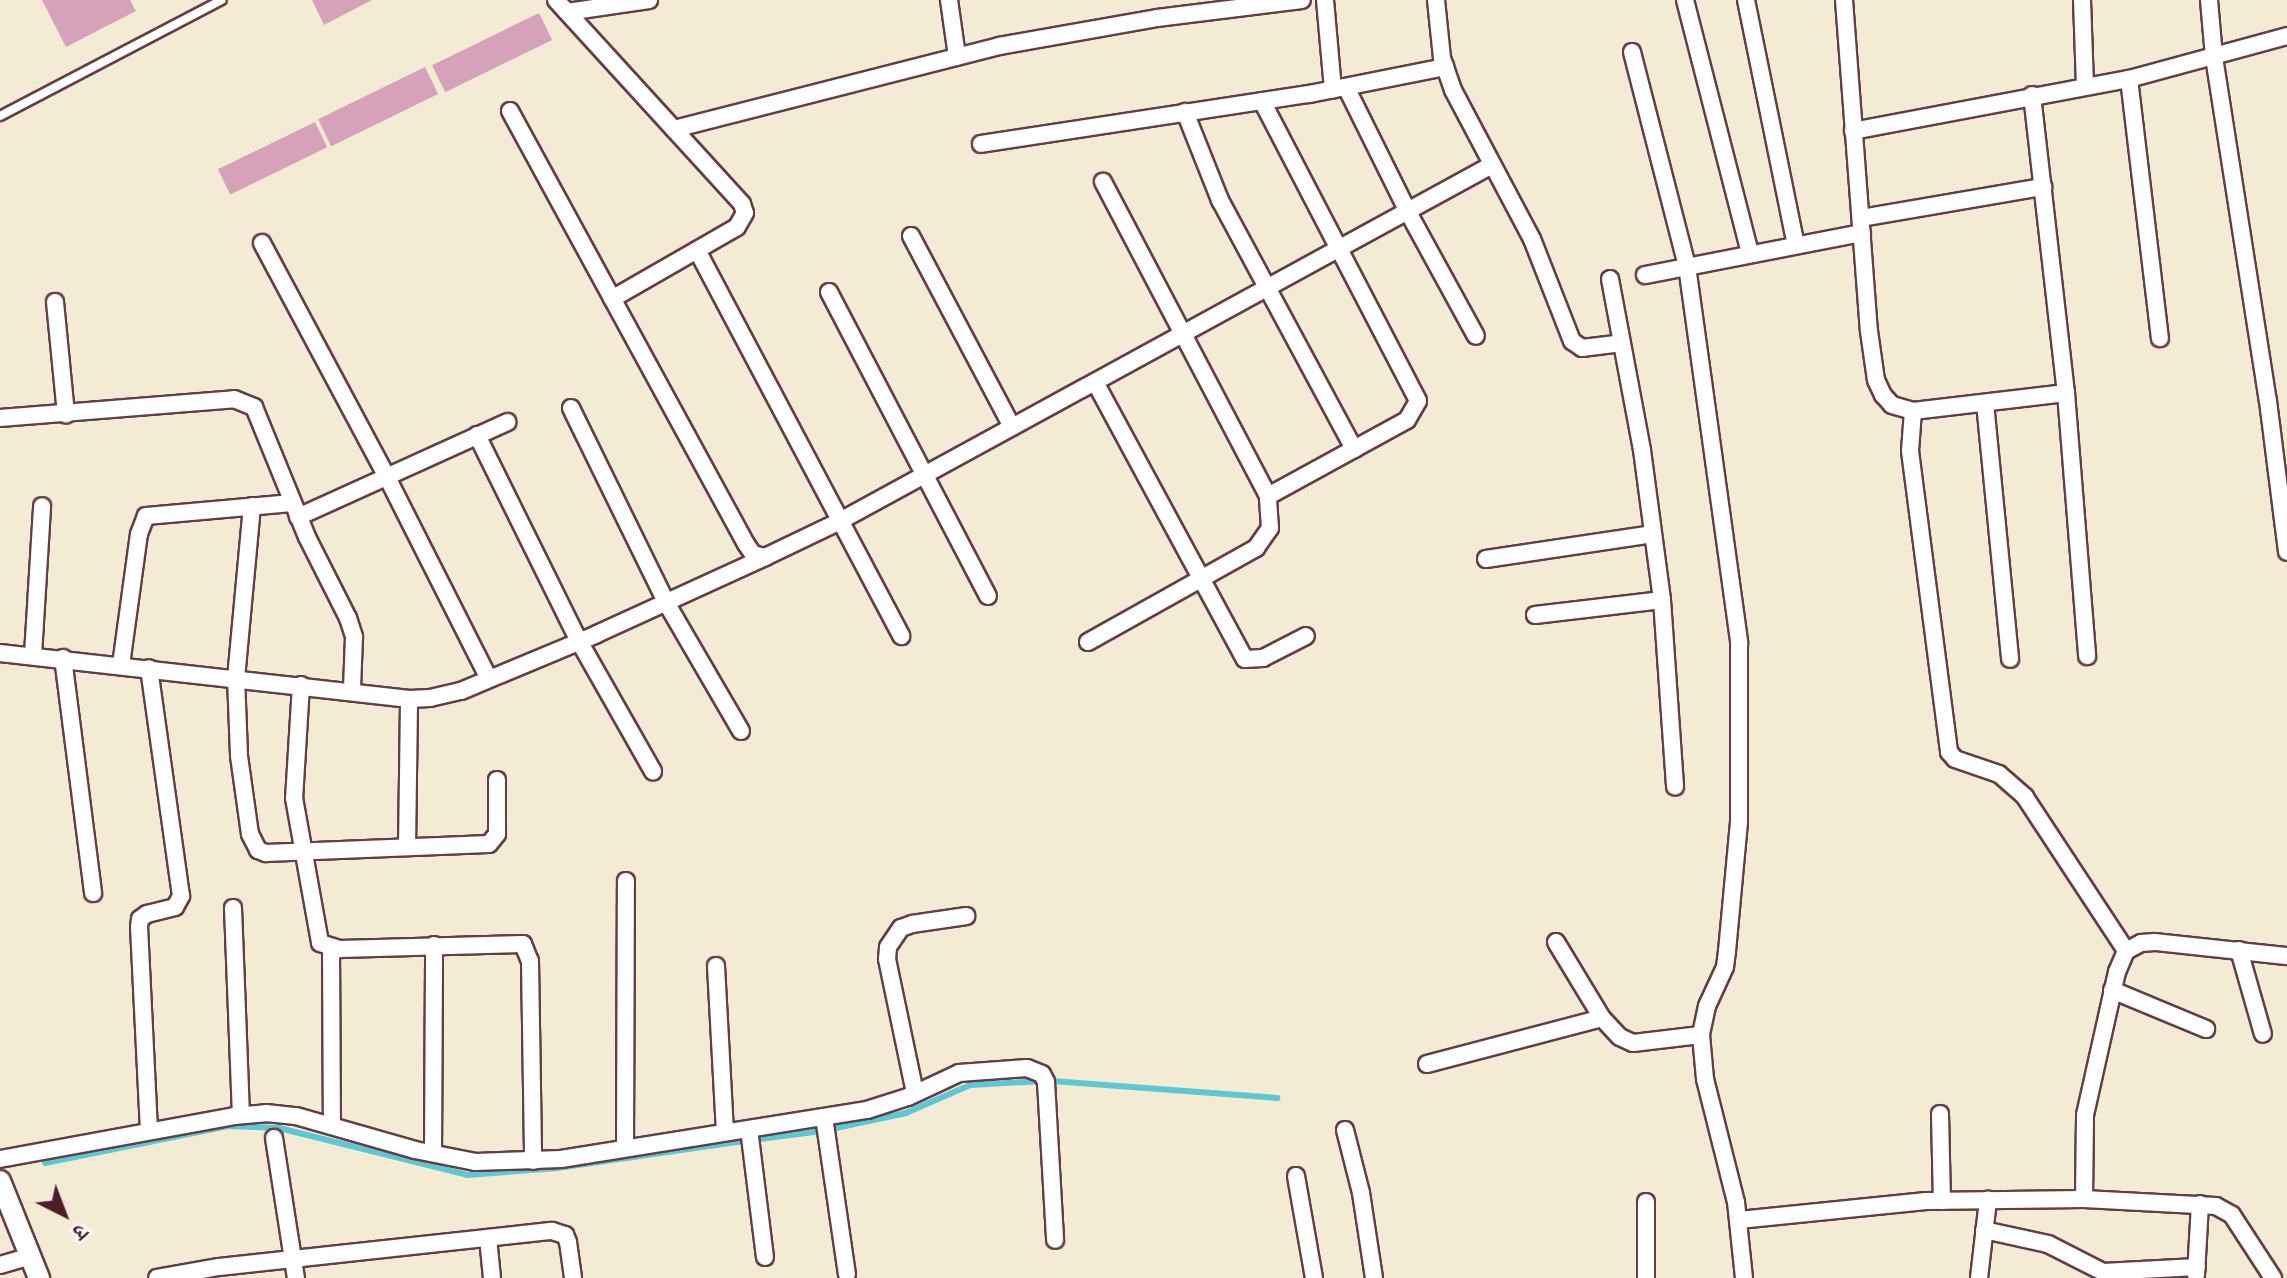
<!DOCTYPE html>
<meta charset="utf-8">
<style>
body{margin:0}
#map{position:relative;width:2287px;height:1278px;overflow:hidden;background:#f4ebd5;font-family:"IM FELL French Canon","Noto Serif Devanagari",serif}
div>[style]{position:absolute}
[style*='--x']{left:calc(var(--x)*1px);top:calc(var(--y)*1px);width:calc(var(--w)*1px);rotate:calc(var(--a)*1deg)}
.stream>*{height:6px;margin:-3px;padding:0 3px;transform-origin:3px;border-radius:3px;background:#5cc8d4}
.building>*{inset:0;background:#d5a2b9;transform-origin:0 0}
.roads{filter:drop-shadow(2px 0 #643e44) drop-shadow(-2px 0 #643e44) drop-shadow(0 2px #643e44) drop-shadow(0 -2px #643e44)}
.service>*{height:8px;margin:-4px;padding:0 4px;transform-origin:4px;border-radius:4px;background:#fff}
.minor>*{height:16px;margin:-8px;padding:0 8px;transform-origin:8px;border-radius:8px;background:#fff}
.tertiary>*{height:20px;margin:-10px;padding:0 10px;transform-origin:10px;border-radius:10px;background:#fff}
span{translate:-50% -50%;white-space:nowrap;text-align:center;line-height:1.15;-webkit-text-stroke:8px #fdfcf7;paint-order:stroke}
.north{position:absolute;left:24px;top:1174px;width:80px;height:80px;-webkit-text-stroke:6px #fdfcf7;paint-order:stroke;rotate:138deg;font-size:22px;font-weight:700;line-height:32px;text-align:center;color:#4a1f2b}
.north::after{content:'';display:block;margin:auto;width:28px;height:36px;background:#4a1f2b;clip-path:polygon(50% 0,100% 100%,50% 72%,0 100%)}
</style>
<div id="map">
<div class="stream">
<i style="--x:1052;--y:1081;--w:226;--a:4.3"></i>
<i style="--x:831;--y:1129;--w:77;--a:-12"></i>
<i style="--x:906;--y:1113;--w:70;--a:-23.6"></i>
<i style="--x:970;--y:1085;--w:72;--a:-3.2"></i>
<i style="--x:753;--y:1140;--w:69;--a:-7.5"></i>
<i style="--x:45;--y:1163;--w:187;--a:-11.4"></i>
<i style="--x:228;--y:1126;--w:51;--a:2.2"></i>
<i style="--x:279;--y:1128;--w:194;--a:14"></i>
<i style="--x:467;--y:1175;--w:90;--a:-4.4"></i>
<i style="--x:557;--y:1168;--w:190;--a:-8.2"></i>
</div>
<div class="building">
<i style="clip-path:polygon(42px 0,130px 0,136px 11px,66px 47px)"></i>
<i style="clip-path:polygon(312px 0,372px 0,324px 25px)"></i>
<i style="left:539px;top:13px;width:30px;height:119px;rotate:64deg"></i>
<i style="left:425px;top:67px;width:30px;height:119px;rotate:64deg"></i>
<i style="left:315px;top:122px;width:28px;height:108px;rotate:64deg"></i>
</div>
<div class="roads">
<div class="service">
<i style="--x:0;--y:116;--w:250;--a:-27.6"></i>
</div>
<div class="minor">
<i style="--x:556;--y:0;--w:276;--a:47.6"></i>
<i style="--x:742;--y:204;--w:9;--a:72"></i>
<i style="--x:745;--y:213;--w:16;--a:120"></i>
<i style="--x:737;--y:227;--w:144;--a:150.1"></i>
<i style="--x:949;--y:0;--w:57;--a:81.9"></i>
<i style="--x:1325;--y:0;--w:90;--a:84.9"></i>
<i style="--x:1436;--y:0;--w:58;--a:84.1"></i>
<i style="--x:1442;--y:58;--w:34;--a:71"></i>
<i style="--x:1453;--y:90;--w:169;--a:62.1"></i>
<i style="--x:1532;--y:239;--w:110;--a:68.6"></i>
<i style="--x:1572;--y:341;--w:12;--a:35"></i>
<i style="--x:1582;--y:348;--w:38;--a:-7"></i>
<i style="--x:1685;--y:0;--w:262;--a:75.6"></i>
<i style="--x:1746;--y:0;--w:250;--a:78.5"></i>
<i style="--x:1844;--y:0;--w:332;--a:85.7"></i>
<i style="--x:1869;--y:331;--w:49;--a:81.9"></i>
<i style="--x:1876;--y:380;--w:17;--a:65"></i>
<i style="--x:1883;--y:395;--w:13;--a:48"></i>
<i style="--x:1892;--y:405;--w:22;--a:16"></i>
<i style="--x:1913;--y:411;--w:154;--a:-6.7"></i>
<i style="--x:2082;--y:0;--w:86;--a:88"></i>
<i style="--x:2209;--y:0;--w:57;--a:85"></i>
<i style="--x:2214;--y:57;--w:348;--a:81.1"></i>
<i style="--x:2268;--y:401;--w:152;--a:82.8"></i>
<i style="--x:567;--y:12;--w:83;--a:-8.3"></i>
<i style="--x:1632;--y:52;--w:221;--a:75.6"></i>
<i style="--x:1687;--y:266;--w:381;--a:82.1"></i>
<i style="--x:1739;--y:643;--w:179;--a:90"></i>
<i style="--x:1739;--y:822;--w:130;--a:95.3"></i>
<i style="--x:1727;--y:951;--w:16;--a:97"></i>
<i style="--x:1725;--y:967;--w:43;--a:114.8"></i>
<i style="--x:1707;--y:1006;--w:30;--a:102"></i>
<i style="--x:1701;--y:1035;--w:44;--a:84.8"></i>
<i style="--x:1705;--y:1079;--w:127;--a:75.9"></i>
<i style="--x:1736;--y:1202;--w:76;--a:84"></i>
<i style="--x:2129;--y:79;--w:261;--a:83.2"></i>
<i style="--x:1346;--y:87;--w:140;--a:63.6"></i>
<i style="--x:1408;--y:212;--w:141;--a:61.3"></i>
<i style="--x:2032;--y:95;--w:300;--a:83.5"></i>
<i style="--x:2066;--y:393;--w:264;--a:85.4"></i>
<i style="--x:1262;--y:101;--w:338;--a:62.5"></i>
<i style="--x:1418;--y:401;--w:22;--a:120"></i>
<i style="--x:1407;--y:420;--w:158;--a:151.3"></i>
<i style="--x:510;--y:111;--w:493;--a:61.4"></i>
<i style="--x:746;--y:544;--w:12;--a:55"></i>
<i style="--x:753;--y:554;--w:12;--a:14"></i>
<i style="--x:765;--y:557;--w:83;--a:-25.6"></i>
<i style="--x:840;--y:521;--w:743;--a:-28.64"></i>
<i style="--x:1185;--y:112;--w:95;--a:68.3"></i>
<i style="--x:1220;--y:200;--w:283;--a:61.7"></i>
<i style="--x:674;--y:129;--w:335;--a:-14.3"></i>
<i style="--x:999;--y:46;--w:160;--a:-10"></i>
<i style="--x:1157;--y:18;--w:146;--a:-7.1"></i>
<i style="--x:1853;--y:131;--w:281;--a:-10.7"></i>
<i style="--x:2129;--y:79;--w:164;--a:-15.2"></i>
<i style="--x:981;--y:144;--w:332;--a:-8.7"></i>
<i style="--x:1309;--y:94;--w:139;--a:-11.2"></i>
<i style="--x:1861;--y:218;--w:185;--a:-9.7"></i>
<i style="--x:911;--y:236;--w:216;--a:62.1"></i>
<i style="--x:262;--y:243;--w:265;--a:61.9"></i>
<i style="--x:387;--y:477;--w:226;--a:63.2"></i>
<i style="--x:697;--y:250;--w:437;--a:62.1"></i>
<i style="--x:1645;--y:275;--w:221;--a:-11"></i>
<i style="--x:1610;--y:279;--w:174;--a:79.4"></i>
<i style="--x:1642;--y:450;--w:151;--a:82.4"></i>
<i style="--x:1662;--y:600;--w:187;--a:86"></i>
<i style="--x:829;--y:292;--w:343;--a:62.4"></i>
<i style="--x:55;--y:302;--w:113;--a:84.4"></i>
<i style="--x:1095;--y:382;--w:315;--a:61.6"></i>
<i style="--x:1245;--y:659;--w:18;--a:-3"></i>
<i style="--x:1263;--y:658;--w:48;--a:-27.1"></i>
<i style="--x:1985;--y:403;--w:257;--a:84.4"></i>
<i style="--x:571;--y:408;--w:218;--a:63.9"></i>
<i style="--x:667;--y:604;--w:147;--a:59.8"></i>
<i style="--x:1913;--y:411;--w:40;--a:94.3"></i>
<i style="--x:1910;--y:451;--w:304;--a:82.6"></i>
<i style="--x:1949;--y:752;--w:9;--a:49"></i>
<i style="--x:1955;--y:759;--w:46;--a:18.8"></i>
<i style="--x:1999;--y:774;--w:35;--a:41"></i>
<i style="--x:2025;--y:797;--w:184;--a:56.7"></i>
<i style="--x:0;--y:418;--w:235;--a:-4.6"></i>
<i style="--x:234;--y:399;--w:22;--a:22"></i>
<i style="--x:254;--y:407;--w:140;--a:67.8"></i>
<i style="--x:307;--y:537;--w:91;--a:63.2"></i>
<i style="--x:348;--y:618;--w:20;--a:72"></i>
<i style="--x:354;--y:637;--w:53;--a:92.2"></i>
<i style="--x:477;--y:435;--w:230;--a:63.7"></i>
<i style="--x:579;--y:641;--w:150;--a:60.4"></i>
<i style="--x:252;--y:506;--w:172;--a:95.3"></i>
<i style="--x:236;--y:677;--w:79;--a:87.8"></i>
<i style="--x:239;--y:756;--w:79;--a:82"></i>
<i style="--x:250;--y:834;--w:18;--a:63"></i>
<i style="--x:258;--y:850;--w:9;--a:21"></i>
<i style="--x:266;--y:853;--w:223;--a:-2.3"></i>
<i style="--x:489;--y:844;--w:13;--a:-51"></i>
<i style="--x:497;--y:834;--w:54;--a:-90"></i>
<i style="--x:298;--y:517;--w:230;--a:-24.4"></i>
<i style="--x:1486;--y:559;--w:169;--a:-8.5"></i>
<i style="--x:1535;--y:615;--w:128;--a:-6.7"></i>
<i style="--x:1088;--y:642;--w:193;--a:-29.2"></i>
<i style="--x:1256;--y:548;--w:24;--a:-55"></i>
<i style="--x:1270;--y:528;--w:32;--a:-94"></i>
<i style="--x:1268;--y:496;--w:355;--a:-117.7"></i>
<i style="--x:0;--y:653;--w:412;--a:6.4"></i>
<i style="--x:409;--y:699;--w:21;--a:-3"></i>
<i style="--x:430;--y:698;--w:32;--a:-13"></i>
<i style="--x:461;--y:691;--w:147;--a:-22.7"></i>
<i style="--x:597;--y:634;--w:185;--a:-24.6"></i>
<i style="--x:33;--y:655;--w:149;--a:-86.5"></i>
<i style="--x:63;--y:658;--w:237;--a:82.7"></i>
<i style="--x:121;--y:665;--w:132;--a:-82.2"></i>
<i style="--x:139;--y:534;--w:19;--a:-69"></i>
<i style="--x:146;--y:516;--w:147;--a:-5.1"></i>
<i style="--x:301;--y:685;--w:113;--a:93.5"></i>
<i style="--x:294;--y:798;--w:147;--a:79.8"></i>
<i style="--x:320;--y:943;--w:21;--a:17"></i>
<i style="--x:340;--y:949;--w:183;--a:-1.6"></i>
<i style="--x:523;--y:944;--w:18;--a:68"></i>
<i style="--x:530;--y:961;--w:200;--a:89.1"></i>
<i style="--x:407;--y:847;--w:148;--a:-89.2"></i>
<i style="--x:233;--y:908;--w:207;--a:87.8"></i>
<i style="--x:1556;--y:942;--w:89;--a:58.8"></i>
<i style="--x:1602;--y:1018;--w:26;--a:47"></i>
<i style="--x:1620;--y:1037;--w:14;--a:25"></i>
<i style="--x:1633;--y:1043;--w:68;--a:-6.7"></i>
<i style="--x:331;--y:948;--w:178;--a:89.7"></i>
<i style="--x:2239;--y:950;--w:87;--a:74.1"></i>
<i style="--x:716;--y:966;--w:166;--a:86.9"></i>
<i style="--x:2112;--y:990;--w:102;--a:22.5"></i>
<i style="--x:1427;--y:1064;--w:181;--a:-14.7"></i>
<i style="--x:915;--y:1093;--w:137;--a:-101.8"></i>
<i style="--x:887;--y:959;--w:12;--a:-85"></i>
<i style="--x:888;--y:947;--w:23;--a:-56"></i>
<i style="--x:901;--y:928;--w:12;--a:-20"></i>
<i style="--x:912;--y:924;--w:55;--a:-8.4"></i>
<i style="--x:1940;--y:1114;--w:87;--a:88.7"></i>
<i style="--x:824;--y:1117;--w:159;--a:81.7"></i>
<i style="--x:749;--y:1129;--w:129;--a:82.9"></i>
<i style="--x:1345;--y:1130;--w:65;--a:75.7"></i>
<i style="--x:1361;--y:1193;--w:86;--a:81.3"></i>
<i style="--x:149;--y:1131;--w:204;--a:-92.8"></i>
<i style="--x:139;--y:927;--w:8;--a:-83"></i>
<i style="--x:140;--y:919;--w:9;--a:-36"></i>
<i style="--x:147;--y:914;--w:29;--a:-14"></i>
<i style="--x:175;--y:907;--w:13;--a:-61"></i>
<i style="--x:181;--y:896;--w:230;--a:-98"></i>
<i style="--x:274;--y:1138;--w:142;--a:81.1"></i>
<i style="--x:625;--y:1148;--w:267;--a:-89.8"></i>
<i style="--x:433;--y:1153;--w:208;--a:-89.7"></i>
<i style="--x:0;--y:1159;--w:238;--a:-10.4"></i>
<i style="--x:234;--y:1116;--w:32;--a:-5"></i>
<i style="--x:266;--y:1113;--w:30;--a:6"></i>
<i style="--x:296;--y:1116;--w:124;--a:15.9"></i>
<i style="--x:415;--y:1150;--w:61;--a:11.3"></i>
<i style="--x:475;--y:1162;--w:86;--a:-2"></i>
<i style="--x:561;--y:1159;--w:310;--a:-9.1"></i>
<i style="--x:867;--y:1110;--w:43;--a:-17.6"></i>
<i style="--x:908;--y:1097;--w:56;--a:-25.2"></i>
<i style="--x:959;--y:1073;--w:68;--a:-4.2"></i>
<i style="--x:1027;--y:1068;--w:16;--a:22"></i>
<i style="--x:1042;--y:1074;--w:9;--a:63"></i>
<i style="--x:1046;--y:1082;--w:158;--a:86.7"></i>
<i style="--x:1296;--y:1176;--w:104;--a:80"></i>
<i style="--x:2084;--y:1199;--w:84;--a:-89.3"></i>
<i style="--x:2085;--y:1115;--w:147;--a:-77.4"></i>
<i style="--x:2117;--y:972;--w:23;--a:-67"></i>
<i style="--x:2126;--y:951;--w:17;--a:-28"></i>
<i style="--x:2141;--y:943;--w:14;--a:-4"></i>
<i style="--x:2155;--y:942;--w:133;--a:6.1"></i>
<i style="--x:1739;--y:1220;--w:188;--a:-5.8"></i>
<i style="--x:1926;--y:1201;--w:158;--a:-0.7"></i>
<i style="--x:2084;--y:1199;--w:132;--a:3"></i>
<i style="--x:2216;--y:1206;--w:18;--a:29"></i>
<i style="--x:2232;--y:1215;--w:75;--a:56.9"></i>
<i style="--x:1984;--y:1230;--w:66;--a:12.3"></i>
<i style="--x:2048;--y:1244;--w:62;--a:27"></i>
<i style="--x:2103;--y:1272;--w:94;--a:-3"></i>
<i style="--x:488;--y:1238;--w:40;--a:84.3"></i>
<i style="--x:0;--y:1265;--w:32;--a:-16"></i>
<i style="--x:2196;--y:1275;--w:71;--a:-86.8"></i>
<i style="--x:157;--y:1278;--w:63;--a:-10.1"></i>
<i style="--x:219;--y:1267;--w:335;--a:-6.2"></i>
<i style="--x:552;--y:1231;--w:14;--a:17"></i>
<i style="--x:565;--y:1235;--w:8;--a:67"></i>
<i style="--x:568;--y:1242;--w:36;--a:82"></i>
<i style="--x:1646;--y:1278;--w:76;--a:-90"></i>
<i style="--x:1979;--y:1278;--w:79;--a:-83.4"></i>
</div>
<div class="tertiary">
<i style="--x:0;--y:1181;--w:105;--a:68.1"></i>
</div>
</div>
<div class="north">उ</div>
</div>
